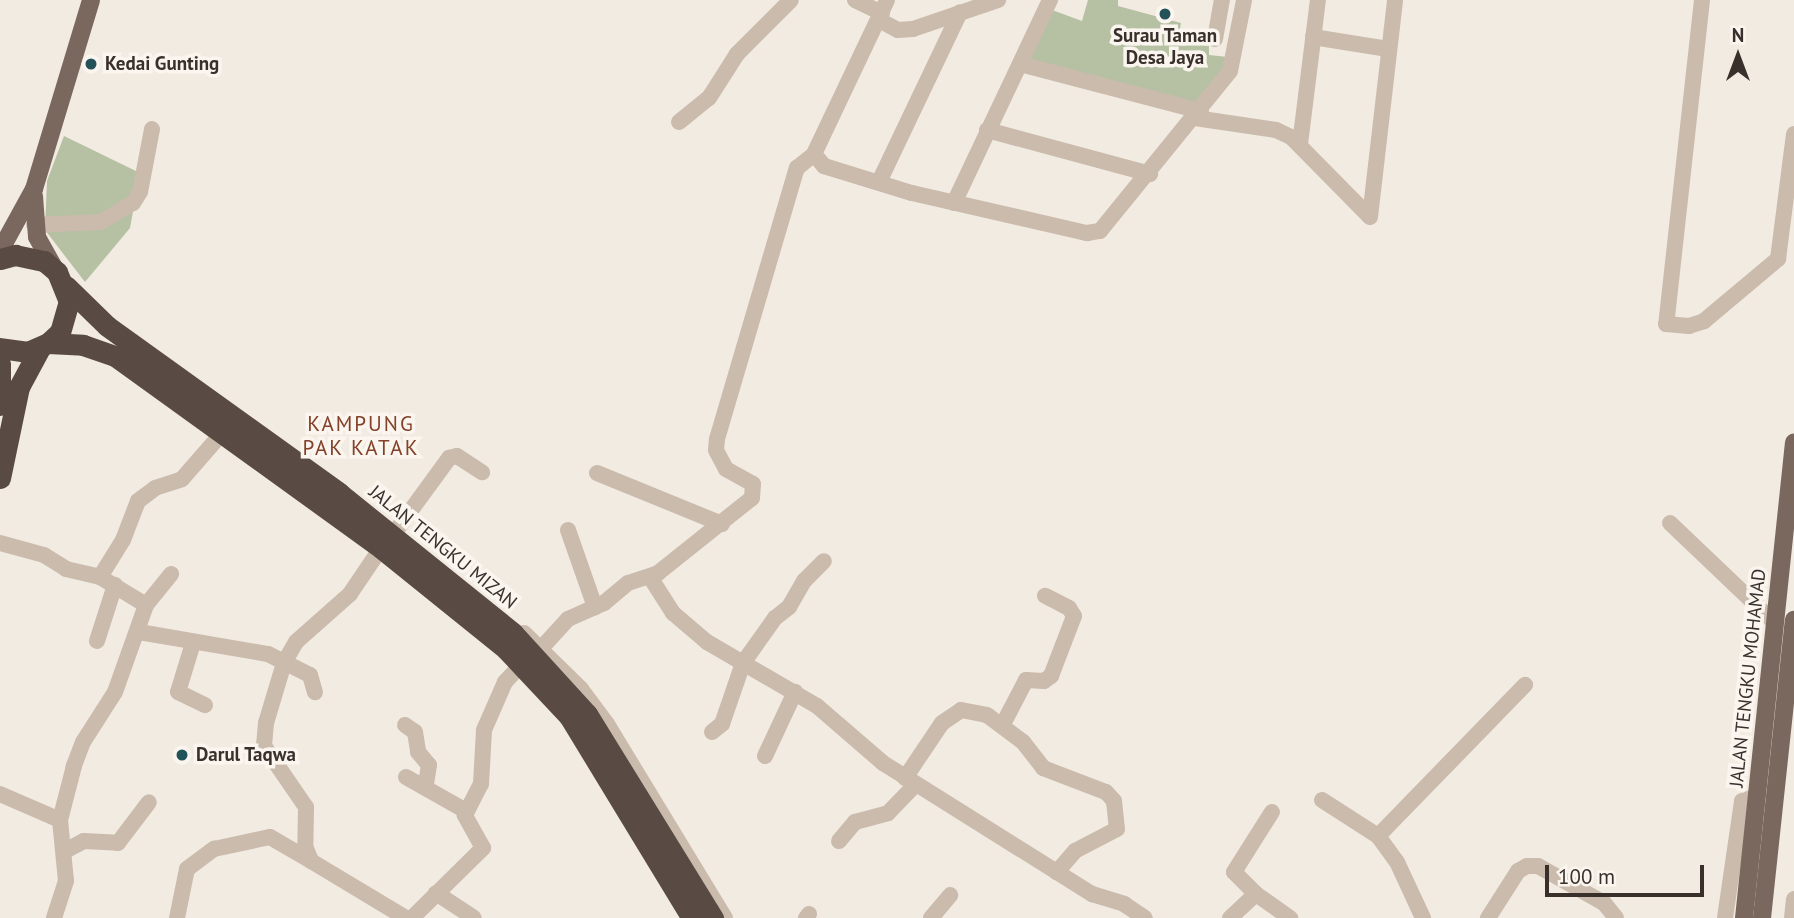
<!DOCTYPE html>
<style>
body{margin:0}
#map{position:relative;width:1794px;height:918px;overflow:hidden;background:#f2ebe1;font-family:"PT Sans",sans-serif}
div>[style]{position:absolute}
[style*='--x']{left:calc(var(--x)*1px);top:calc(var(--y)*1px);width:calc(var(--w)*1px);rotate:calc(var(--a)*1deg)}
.green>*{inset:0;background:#b5c1a2}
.minor>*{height:16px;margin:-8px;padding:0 8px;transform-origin:8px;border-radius:8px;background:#cabbad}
.major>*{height:18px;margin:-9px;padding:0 9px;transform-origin:9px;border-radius:9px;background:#7a685e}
.highway>*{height:21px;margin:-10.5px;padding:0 10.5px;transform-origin:10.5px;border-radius:10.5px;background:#594b43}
.dots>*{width:19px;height:19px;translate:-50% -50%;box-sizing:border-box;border:4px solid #faf5ee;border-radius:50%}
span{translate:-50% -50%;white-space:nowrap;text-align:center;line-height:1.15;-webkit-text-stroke:7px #faf5ee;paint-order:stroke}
.poi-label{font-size:19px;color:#39302c;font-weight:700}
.left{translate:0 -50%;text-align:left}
.street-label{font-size:19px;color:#39302c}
.neighbourhood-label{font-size:21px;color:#834129;letter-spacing:2px}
.north{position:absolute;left:1703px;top:21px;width:70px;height:70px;-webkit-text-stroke:5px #faf5ee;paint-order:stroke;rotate:0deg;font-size:19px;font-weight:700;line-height:28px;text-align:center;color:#39302c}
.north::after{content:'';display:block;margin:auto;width:24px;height:32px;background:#39302c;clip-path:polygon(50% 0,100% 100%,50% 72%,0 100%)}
.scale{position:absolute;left:1545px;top:865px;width:159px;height:32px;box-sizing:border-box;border:4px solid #39302c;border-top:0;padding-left:9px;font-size:21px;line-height:24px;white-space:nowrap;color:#39302c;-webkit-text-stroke:5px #faf5ee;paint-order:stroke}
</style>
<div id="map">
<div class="green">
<i style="clip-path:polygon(1088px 0,1118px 0,1118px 6px,1181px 23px,1178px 40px,1209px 45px,1209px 55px,1228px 57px,1228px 63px,1197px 106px,1027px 61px,1052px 10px,1082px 21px)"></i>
<i style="clip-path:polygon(64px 136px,140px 173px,130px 228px,85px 282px,45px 230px,47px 181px)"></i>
</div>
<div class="minor">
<i style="--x:855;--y:0;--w:30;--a:26"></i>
<i style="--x:1702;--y:0;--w:326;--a:96.3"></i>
<i style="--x:1666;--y:324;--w:23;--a:5"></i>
<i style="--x:1689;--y:326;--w:16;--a:-18"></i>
<i style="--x:1704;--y:321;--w:97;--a:-40"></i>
<i style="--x:1778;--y:259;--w:126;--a:-82.7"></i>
<i style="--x:879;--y:20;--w:21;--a:28"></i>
<i style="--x:898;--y:30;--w:15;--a:-4"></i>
<i style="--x:913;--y:29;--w:90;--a:-18.8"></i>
<i style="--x:1313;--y:37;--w:76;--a:9.1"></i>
<i style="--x:1215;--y:39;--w:40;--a:-80"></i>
<i style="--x:1020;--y:64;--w:187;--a:14.6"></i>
<i style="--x:1195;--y:118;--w:82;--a:8.4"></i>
<i style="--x:1276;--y:130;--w:17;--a:25"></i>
<i style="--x:1291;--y:137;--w:112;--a:45.4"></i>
<i style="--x:679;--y:122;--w:38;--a:-39"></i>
<i style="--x:709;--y:98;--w:52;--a:-57.5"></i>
<i style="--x:737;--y:54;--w:76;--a:-45"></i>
<i style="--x:987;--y:130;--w:169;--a:15.1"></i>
<i style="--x:1300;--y:144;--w:145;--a:-82.9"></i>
<i style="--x:814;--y:154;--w:16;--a:50"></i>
<i style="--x:824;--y:166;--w:92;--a:17.1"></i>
<i style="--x:912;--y:193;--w:180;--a:12.9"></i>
<i style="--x:1087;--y:233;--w:13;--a:-9"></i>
<i style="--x:1100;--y:231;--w:206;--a:-50.9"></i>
<i style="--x:1230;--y:71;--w:72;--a:-78.8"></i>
<i style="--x:879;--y:182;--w:188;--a:-64.5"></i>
<i style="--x:954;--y:203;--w:225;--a:-64.7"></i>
<i style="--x:1370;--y:217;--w:218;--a:-83.4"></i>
<i style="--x:34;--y:225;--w:67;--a:-2.6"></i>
<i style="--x:101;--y:222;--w:37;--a:-31"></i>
<i style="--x:133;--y:203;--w:13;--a:-58"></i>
<i style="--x:140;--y:192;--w:64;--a:-79.2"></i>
<i style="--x:597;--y:473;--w:135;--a:22.2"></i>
<i style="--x:1670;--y:523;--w:145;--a:43.6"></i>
<i style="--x:398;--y:528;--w:87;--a:-53.9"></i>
<i style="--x:449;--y:458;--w:8;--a:-14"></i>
<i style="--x:457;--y:456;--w:30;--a:33"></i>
<i style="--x:568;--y:530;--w:82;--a:70.7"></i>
<i style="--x:0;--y:543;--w:46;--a:15.3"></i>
<i style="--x:44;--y:555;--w:26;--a:32"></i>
<i style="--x:66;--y:569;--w:35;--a:13"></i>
<i style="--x:100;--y:577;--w:54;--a:31.3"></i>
<i style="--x:146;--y:605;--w:92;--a:109.6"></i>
<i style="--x:115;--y:692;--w:59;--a:122.6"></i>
<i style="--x:83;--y:742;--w:26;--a:111"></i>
<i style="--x:74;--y:766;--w:56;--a:104.5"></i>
<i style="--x:60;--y:820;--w:61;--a:84.4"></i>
<i style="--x:66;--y:881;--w:39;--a:108"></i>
<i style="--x:381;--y:548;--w:55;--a:124"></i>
<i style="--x:350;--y:594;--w:72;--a:138.4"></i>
<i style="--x:296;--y:642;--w:24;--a:120"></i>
<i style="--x:284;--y:663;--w:63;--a:106.7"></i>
<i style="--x:266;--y:723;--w:23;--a:95"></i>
<i style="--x:264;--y:746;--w:74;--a:55.5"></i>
<i style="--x:306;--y:807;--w:39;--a:91"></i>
<i style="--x:305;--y:846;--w:16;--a:68"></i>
<i style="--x:311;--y:861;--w:111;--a:31"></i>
<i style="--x:100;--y:577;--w:44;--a:-58.1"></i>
<i style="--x:123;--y:540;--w:42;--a:-69"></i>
<i style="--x:138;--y:501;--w:21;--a:-37"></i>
<i style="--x:155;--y:488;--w:28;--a:-18"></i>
<i style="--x:182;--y:479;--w:62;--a:-48.9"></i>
<i style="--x:650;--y:577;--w:43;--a:57.4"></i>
<i style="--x:673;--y:613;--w:45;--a:40.5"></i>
<i style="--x:707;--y:642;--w:127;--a:30.2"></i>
<i style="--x:817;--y:706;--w:87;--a:40.8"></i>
<i style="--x:883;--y:763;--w:247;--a:32.1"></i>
<i style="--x:1092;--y:894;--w:34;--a:17"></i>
<i style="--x:1124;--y:904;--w:25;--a:34"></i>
<i style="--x:146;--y:605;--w:40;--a:-51"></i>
<i style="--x:139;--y:632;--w:131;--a:9.7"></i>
<i style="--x:268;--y:654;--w:47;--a:26.6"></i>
<i style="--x:310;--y:675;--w:18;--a:74"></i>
<i style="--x:524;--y:633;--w:80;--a:44.5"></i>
<i style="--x:581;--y:689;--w:44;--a:53.4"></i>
<i style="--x:607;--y:724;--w:227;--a:58.7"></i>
<i style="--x:97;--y:641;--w:59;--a:-72.2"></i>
<i style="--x:193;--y:643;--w:51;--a:107"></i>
<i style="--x:178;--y:692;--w:30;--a:26"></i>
<i style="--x:535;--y:655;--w:49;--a:-47.5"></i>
<i style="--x:568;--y:619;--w:39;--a:-24"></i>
<i style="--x:604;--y:603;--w:31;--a:-40"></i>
<i style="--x:628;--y:583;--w:32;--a:-18"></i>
<i style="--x:658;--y:573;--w:120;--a:-38.6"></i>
<i style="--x:752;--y:498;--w:14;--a:-86"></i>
<i style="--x:753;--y:484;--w:31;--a:-151"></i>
<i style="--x:726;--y:469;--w:21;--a:-118"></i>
<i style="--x:716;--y:450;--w:11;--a:-85"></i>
<i style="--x:717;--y:439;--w:283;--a:-73.6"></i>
<i style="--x:797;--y:168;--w:22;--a:-39"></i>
<i style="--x:814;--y:154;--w:170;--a:-64.6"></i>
<i style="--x:405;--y:725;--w:12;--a:35"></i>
<i style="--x:415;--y:732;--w:20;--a:81"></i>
<i style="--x:418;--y:752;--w:17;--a:50"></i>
<i style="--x:429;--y:765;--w:20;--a:99"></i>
<i style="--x:1002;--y:726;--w:52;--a:-62.4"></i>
<i style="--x:1026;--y:680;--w:18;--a:3"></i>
<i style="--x:1044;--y:681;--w:9;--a:-36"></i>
<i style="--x:1051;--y:676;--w:64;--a:-69"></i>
<i style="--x:1074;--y:616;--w:9;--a:-122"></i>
<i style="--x:1069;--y:608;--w:27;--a:-153"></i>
<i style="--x:712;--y:732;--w:13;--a:-39"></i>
<i style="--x:722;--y:724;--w:65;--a:-71"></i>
<i style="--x:743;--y:663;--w:55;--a:-54.6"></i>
<i style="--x:775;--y:618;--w:18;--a:-38"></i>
<i style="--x:789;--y:607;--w:30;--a:-60"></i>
<i style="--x:804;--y:581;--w:28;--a:-45"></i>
<i style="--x:765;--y:756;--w:71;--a:-64.9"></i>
<i style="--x:406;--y:777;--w:69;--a:29.5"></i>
<i style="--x:905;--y:778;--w:66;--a:-56.1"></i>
<i style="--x:942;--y:723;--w:23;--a:-34"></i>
<i style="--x:961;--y:710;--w:26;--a:11"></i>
<i style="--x:987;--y:715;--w:45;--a:36.9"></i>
<i style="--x:1023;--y:742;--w:33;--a:52"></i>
<i style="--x:1043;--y:768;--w:67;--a:20.9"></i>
<i style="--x:1106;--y:792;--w:12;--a:48"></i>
<i style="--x:1114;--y:801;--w:28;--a:84"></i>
<i style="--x:1117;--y:829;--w:47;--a:152.4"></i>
<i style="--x:1075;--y:851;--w:28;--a:131"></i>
<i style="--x:0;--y:794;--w:65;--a:23.4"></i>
<i style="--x:1322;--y:800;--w:67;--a:32.7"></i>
<i style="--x:1378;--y:836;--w:32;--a:54"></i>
<i style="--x:1397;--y:862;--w:62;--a:65.1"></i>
<i style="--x:1378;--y:836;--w:211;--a:-45.8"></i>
<i style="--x:839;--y:841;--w:25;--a:-50"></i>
<i style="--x:855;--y:822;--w:34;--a:-15"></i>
<i style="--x:888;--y:813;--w:39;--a:-46"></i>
<i style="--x:65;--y:851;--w:21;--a:-28"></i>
<i style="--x:84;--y:841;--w:34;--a:3"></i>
<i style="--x:118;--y:843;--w:51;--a:-52.9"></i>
<i style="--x:436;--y:893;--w:45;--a:33.3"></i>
<i style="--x:1256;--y:894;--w:31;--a:-135"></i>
<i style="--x:1234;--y:872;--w:71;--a:-57.7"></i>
<i style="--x:177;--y:918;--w:50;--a:-78.5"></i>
<i style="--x:187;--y:869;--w:34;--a:-37"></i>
<i style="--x:214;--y:849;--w:57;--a:-12.1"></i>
<i style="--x:270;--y:837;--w:48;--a:30.3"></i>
<i style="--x:412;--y:918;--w:100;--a:-44.6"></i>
<i style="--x:483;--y:848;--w:38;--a:-119"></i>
<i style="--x:465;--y:815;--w:35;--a:-63"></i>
<i style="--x:481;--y:784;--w:54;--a:-86.8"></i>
<i style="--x:484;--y:730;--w:52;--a:-66.4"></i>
<i style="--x:505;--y:682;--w:25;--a:-47"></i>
<i style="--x:806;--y:918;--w:5;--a:-53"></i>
<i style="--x:931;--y:918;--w:30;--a:-50"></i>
<i style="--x:1230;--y:918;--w:35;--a:-43"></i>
<i style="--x:1256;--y:894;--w:42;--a:35.2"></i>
<i style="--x:1488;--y:918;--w:56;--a:-57.4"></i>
<i style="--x:1518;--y:871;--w:10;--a:-29"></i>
<i style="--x:1527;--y:866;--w:11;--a:0"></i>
<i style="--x:1538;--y:866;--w:76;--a:29.3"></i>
<i style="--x:1604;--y:903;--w:19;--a:51"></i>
<i style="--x:1725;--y:918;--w:118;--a:-81.7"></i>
<i style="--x:1742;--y:801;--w:16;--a:-18"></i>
<i style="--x:1792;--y:918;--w:19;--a:-84"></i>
</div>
<div class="major">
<i style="--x:34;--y:196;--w:41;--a:85.8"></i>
<i style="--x:37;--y:237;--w:38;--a:61"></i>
<i style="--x:0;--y:251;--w:71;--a:-61.3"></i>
<i style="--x:34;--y:189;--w:197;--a:-73.2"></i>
<i style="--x:1744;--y:918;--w:478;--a:-84"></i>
<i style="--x:1762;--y:918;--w:300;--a:-83.9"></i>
</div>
<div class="highway">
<i style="--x:0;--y:259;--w:16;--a:-15"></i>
<i style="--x:15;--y:255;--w:30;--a:12"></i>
<i style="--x:44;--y:261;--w:17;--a:40"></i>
<i style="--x:57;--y:272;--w:31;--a:68"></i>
<i style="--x:69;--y:301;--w:32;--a:106"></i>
<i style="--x:60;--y:332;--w:16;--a:137"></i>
<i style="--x:48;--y:343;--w:22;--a:156"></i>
<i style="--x:28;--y:352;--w:28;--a:-172"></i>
<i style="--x:66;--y:286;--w:57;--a:44.3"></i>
<i style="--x:107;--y:326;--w:286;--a:35.7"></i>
<i style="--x:339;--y:493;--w:223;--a:38.8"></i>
<i style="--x:513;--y:633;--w:110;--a:47.6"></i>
<i style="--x:587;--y:714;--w:240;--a:58.3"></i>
<i style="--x:48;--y:343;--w:35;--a:3"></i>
<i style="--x:83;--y:345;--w:34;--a:19"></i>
<i style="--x:115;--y:356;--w:328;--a:35.8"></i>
<i style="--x:381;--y:548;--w:161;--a:38.9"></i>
<i style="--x:506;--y:649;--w:92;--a:46.8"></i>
<i style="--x:569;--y:716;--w:237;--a:58.7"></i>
<i style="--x:0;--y:363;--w:42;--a:90"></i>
<i style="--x:0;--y:478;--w:93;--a:-78.2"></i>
<i style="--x:19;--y:387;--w:44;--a:-61.7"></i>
</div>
<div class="dots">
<i style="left:1165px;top:14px;background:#235358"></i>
<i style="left:91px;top:64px;background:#235358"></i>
<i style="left:182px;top:755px;background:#235358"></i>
</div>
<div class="poi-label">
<span style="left:1165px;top:47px">Surau Taman<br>Desa Jaya</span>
<span class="left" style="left:105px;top:64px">Kedai Gunting</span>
<span class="left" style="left:196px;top:755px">Darul Taqwa</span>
</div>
<div class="street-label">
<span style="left:443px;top:547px;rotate:39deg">JALAN TENGKU MIZAN</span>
<span style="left:1748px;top:678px;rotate:-84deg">JALAN TENGKU MOHAMAD</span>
</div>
<div class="neighbourhood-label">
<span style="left:361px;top:436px">KAMPUNG<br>PAK KATAK</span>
</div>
<div class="north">N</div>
<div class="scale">100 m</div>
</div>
